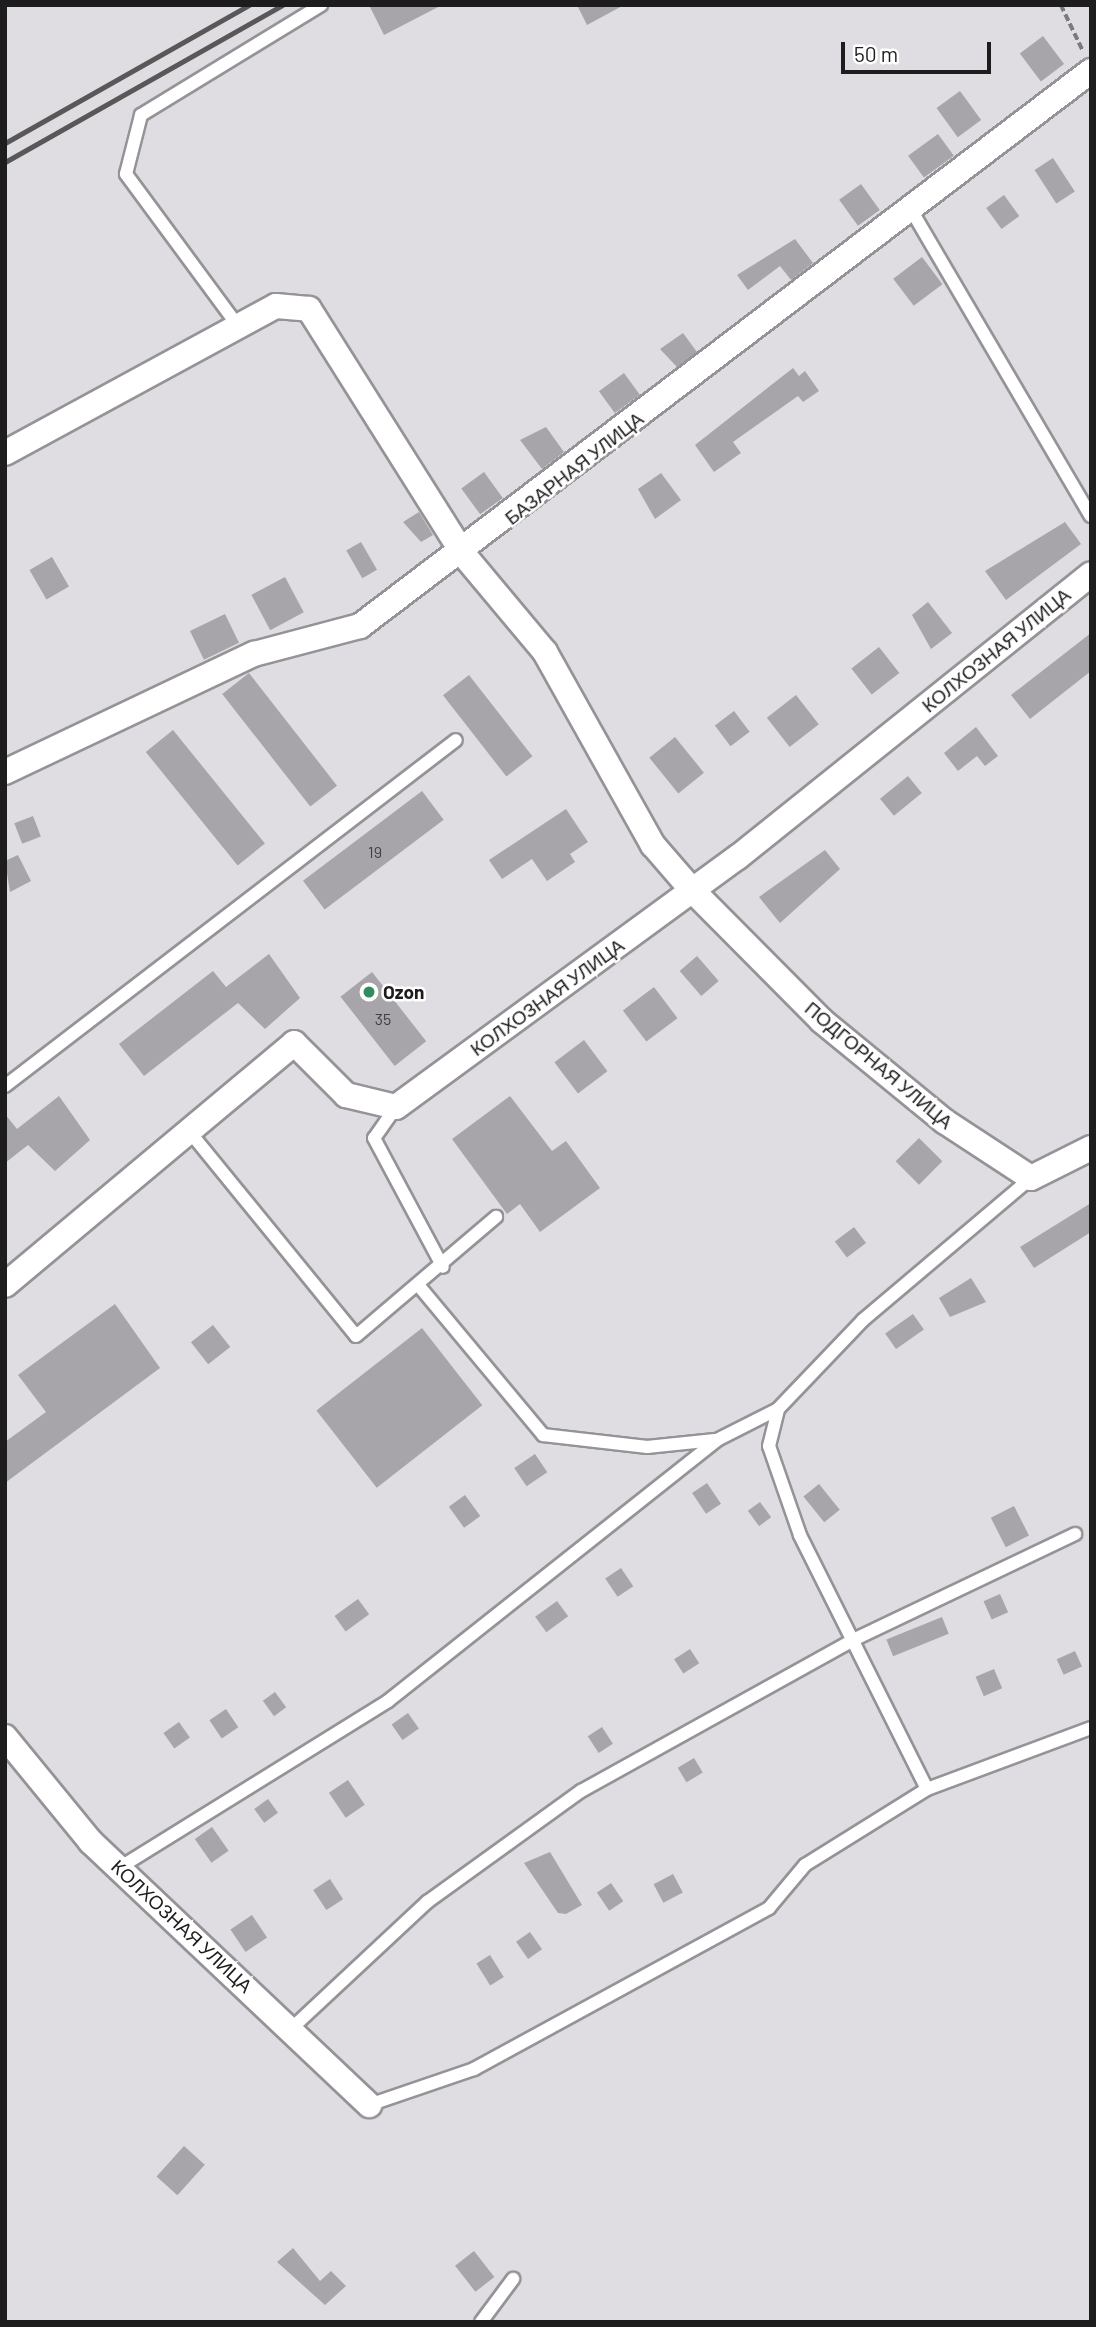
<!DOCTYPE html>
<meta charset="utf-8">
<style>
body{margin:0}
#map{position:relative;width:1096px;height:2327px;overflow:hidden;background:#dfdde1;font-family:Barlow,sans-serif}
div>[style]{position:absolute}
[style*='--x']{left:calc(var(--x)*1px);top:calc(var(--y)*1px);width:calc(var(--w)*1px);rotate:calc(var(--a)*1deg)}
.building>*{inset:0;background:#a7a5a9;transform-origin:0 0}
.path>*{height:3.5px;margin-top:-1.75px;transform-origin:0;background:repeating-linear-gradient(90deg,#7b7a7d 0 7px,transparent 0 10.5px)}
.roads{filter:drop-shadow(2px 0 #959397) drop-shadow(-2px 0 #959397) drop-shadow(0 2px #959397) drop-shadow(0 -2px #959397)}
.service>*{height:12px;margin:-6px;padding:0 6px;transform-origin:6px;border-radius:6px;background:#fff}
.minor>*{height:24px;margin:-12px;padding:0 12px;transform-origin:12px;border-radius:12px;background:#fff}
.rail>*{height:5px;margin:-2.5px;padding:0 2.5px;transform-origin:2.5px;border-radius:2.5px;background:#585859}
.dots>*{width:19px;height:19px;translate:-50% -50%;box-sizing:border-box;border:4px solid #fff;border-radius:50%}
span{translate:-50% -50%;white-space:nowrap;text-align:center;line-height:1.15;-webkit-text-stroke:5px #fff;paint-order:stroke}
.number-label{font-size:16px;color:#403f41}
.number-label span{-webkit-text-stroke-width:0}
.street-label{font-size:19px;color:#1d1d1e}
.poi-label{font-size:19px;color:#1d1d1e;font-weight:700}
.left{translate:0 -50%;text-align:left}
.frame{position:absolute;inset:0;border:7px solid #1d1d1e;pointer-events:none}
.scale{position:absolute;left:841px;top:42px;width:150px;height:32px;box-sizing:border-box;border:4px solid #1d1d1e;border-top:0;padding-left:9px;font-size:21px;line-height:24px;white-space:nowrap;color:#1d1d1e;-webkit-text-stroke:5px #fff;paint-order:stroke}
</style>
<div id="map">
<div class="building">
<i style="clip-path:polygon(369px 5px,442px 5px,384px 35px)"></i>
<i style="clip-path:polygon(577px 5px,624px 5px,587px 25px)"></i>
<i style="left:1043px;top:36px;width:35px;height:29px;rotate:53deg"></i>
<i style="left:960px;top:91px;width:36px;height:29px;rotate:54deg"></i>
<i style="left:938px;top:134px;width:27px;height:37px;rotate:54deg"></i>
<i style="left:1053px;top:158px;width:40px;height:22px;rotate:57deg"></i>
<i style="left:861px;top:184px;width:32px;height:27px;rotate:54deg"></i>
<i style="left:1004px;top:195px;width:26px;height:22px;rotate:54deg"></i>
<i style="clip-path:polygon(795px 239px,813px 263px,791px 280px,780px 266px,748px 290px,737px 275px)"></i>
<i style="left:922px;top:257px;width:34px;height:36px;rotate:53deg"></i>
<i style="clip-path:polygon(683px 333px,697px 352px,677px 367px,660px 349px)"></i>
<i style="clip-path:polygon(793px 368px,799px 376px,805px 371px,819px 391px,803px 402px,798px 396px,733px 442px,741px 453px,714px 472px,695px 445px)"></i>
<i style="left:624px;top:373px;width:27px;height:31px;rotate:54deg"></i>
<i style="clip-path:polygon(546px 427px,564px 452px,542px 469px,520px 440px)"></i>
<i style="left:484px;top:472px;width:32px;height:28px;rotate:54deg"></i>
<i style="clip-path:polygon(661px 473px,681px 500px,655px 519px,638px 489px)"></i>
<i style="clip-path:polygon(419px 512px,433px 535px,421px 542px,403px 522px)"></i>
<i style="clip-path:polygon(1065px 522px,1081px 544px,1006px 600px,985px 571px)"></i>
<i style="left:361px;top:542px;width:32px;height:17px;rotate:60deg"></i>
<i style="left:52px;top:557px;width:34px;height:26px;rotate:60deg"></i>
<i style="left:285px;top:577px;width:40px;height:38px;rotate:62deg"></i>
<i style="clip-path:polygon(928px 602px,952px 633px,931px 649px,912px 615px)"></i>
<i style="left:225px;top:614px;width:32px;height:39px;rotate:64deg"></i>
<i style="clip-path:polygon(1091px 633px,1091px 671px,1030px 719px,1011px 695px)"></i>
<i style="left:879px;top:647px;width:33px;height:35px;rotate:52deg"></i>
<i style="left:249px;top:673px;width:143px;height:34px;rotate:52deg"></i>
<i style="left:469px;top:675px;width:103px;height:33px;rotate:52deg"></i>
<i style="left:796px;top:695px;width:37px;height:37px;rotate:52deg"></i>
<i style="left:734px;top:711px;width:26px;height:24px;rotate:53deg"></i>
<i style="clip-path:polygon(976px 727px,998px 756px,985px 766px,977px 756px,958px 771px,944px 753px)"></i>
<i style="left:173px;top:730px;width:146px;height:35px;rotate:51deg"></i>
<i style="left:675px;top:737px;width:46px;height:33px;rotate:51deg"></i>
<i style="left:908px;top:776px;width:22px;height:36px;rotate:51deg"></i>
<i style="left:422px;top:791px;width:36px;height:149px;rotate:53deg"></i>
<i style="clip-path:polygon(566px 809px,588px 842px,570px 854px,575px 862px,547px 881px,532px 859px,502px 879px,489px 860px)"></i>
<i style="left:33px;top:816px;width:22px;height:20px;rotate:69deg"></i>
<i style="clip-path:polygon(825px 850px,840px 869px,780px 923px,759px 897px)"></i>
<i style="clip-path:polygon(18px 855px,31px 881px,10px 892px,5px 861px)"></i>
<i style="clip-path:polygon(269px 954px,300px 998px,265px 1029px,238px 1003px,144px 1076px,119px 1044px,213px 971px,226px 987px)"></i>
<i style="left:697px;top:956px;width:33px;height:23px;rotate:49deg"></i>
<i style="left:372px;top:972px;width:88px;height:40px;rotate:52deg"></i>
<i style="left:654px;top:987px;width:39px;height:39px;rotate:53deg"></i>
<i style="left:584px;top:1040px;width:39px;height:37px;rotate:53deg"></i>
<i style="clip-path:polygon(59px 1096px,90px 1140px,55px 1171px,28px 1145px,5px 1163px,5px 1114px,17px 1129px)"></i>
<i style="clip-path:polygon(510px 1096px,552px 1151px,566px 1141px,600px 1188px,540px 1232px,520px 1204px,507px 1214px,452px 1139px)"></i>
<i style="left:919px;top:1138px;width:33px;height:33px;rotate:45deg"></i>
<i style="clip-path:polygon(1091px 1203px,1091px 1232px,1034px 1268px,1020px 1247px)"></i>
<i style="left:854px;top:1227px;width:20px;height:24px;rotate:53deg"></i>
<i style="clip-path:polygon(971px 1278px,986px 1302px,950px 1317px,939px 1298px)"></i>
<i style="clip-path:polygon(115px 1304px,160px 1368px,5px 1483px,5px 1442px,46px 1412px,18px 1375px)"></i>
<i style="left:913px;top:1314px;width:19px;height:34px;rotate:55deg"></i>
<i style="left:213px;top:1325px;width:28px;height:28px;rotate:52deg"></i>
<i style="left:422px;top:1328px;width:98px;height:134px;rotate:52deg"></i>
<i style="left:535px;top:1454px;width:22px;height:25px;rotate:56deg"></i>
<i style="left:707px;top:1483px;width:25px;height:18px;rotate:56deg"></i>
<i style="left:819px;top:1484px;width:33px;height:20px;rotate:51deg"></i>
<i style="left:465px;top:1495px;width:26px;height:20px;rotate:54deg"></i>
<i style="left:760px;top:1502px;width:19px;height:15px;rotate:54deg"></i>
<i style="left:1014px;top:1506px;width:33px;height:26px;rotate:63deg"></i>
<i style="left:621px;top:1568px;width:22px;height:19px;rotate:56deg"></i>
<i style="left:1000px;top:1594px;width:20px;height:18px;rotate:66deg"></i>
<i style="left:358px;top:1599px;width:19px;height:29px;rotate:54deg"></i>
<i style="left:557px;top:1601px;width:19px;height:27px;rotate:54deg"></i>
<i style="left:942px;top:1617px;width:18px;height:60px;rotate:68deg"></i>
<i style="left:690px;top:1649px;width:17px;height:19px;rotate:57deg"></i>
<i style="left:1075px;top:1651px;width:17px;height:20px;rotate:66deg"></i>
<i style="left:994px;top:1669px;width:21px;height:20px;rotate:67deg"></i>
<i style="left:275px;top:1692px;width:19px;height:15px;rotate:54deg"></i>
<i style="left:226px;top:1709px;width:22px;height:20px;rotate:56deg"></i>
<i style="left:408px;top:1713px;width:19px;height:20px;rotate:55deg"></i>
<i style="left:179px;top:1722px;width:19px;height:19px;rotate:55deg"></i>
<i style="left:602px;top:1727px;width:20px;height:17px;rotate:57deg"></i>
<i style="left:694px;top:1758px;width:17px;height:19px;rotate:59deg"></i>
<i style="left:348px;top:1780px;width:30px;height:23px;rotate:56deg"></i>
<i style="left:268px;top:1799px;width:17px;height:17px;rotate:54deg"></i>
<i style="left:212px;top:1827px;width:29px;height:21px;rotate:55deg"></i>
<i style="clip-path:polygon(550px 1852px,582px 1905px,566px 1914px,558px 1913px,524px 1863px)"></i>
<i style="left:673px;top:1874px;width:21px;height:22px;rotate:62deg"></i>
<i style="left:330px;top:1879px;width:24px;height:20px;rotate:57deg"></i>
<i style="left:611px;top:1883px;width:22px;height:17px;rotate:56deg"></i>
<i style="left:252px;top:1915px;width:27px;height:26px;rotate:56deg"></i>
<i style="left:530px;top:1932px;width:21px;height:17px;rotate:55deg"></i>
<i style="left:490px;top:1955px;width:26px;height:16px;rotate:58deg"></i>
<i style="left:184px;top:2146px;width:28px;height:41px;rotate:42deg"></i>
<i style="clip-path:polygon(293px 2248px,320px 2281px,331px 2271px,346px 2286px,325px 2305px,277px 2262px)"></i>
<i style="left:474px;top:2251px;width:33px;height:24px;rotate:52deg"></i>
</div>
<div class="path">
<i style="--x:1061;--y:5;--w:51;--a:64.4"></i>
</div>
<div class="roads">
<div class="service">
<i style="--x:910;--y:208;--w:357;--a:59.6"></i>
<i style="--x:238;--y:326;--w:189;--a:-126.4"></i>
<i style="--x:126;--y:174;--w:61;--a:-75.7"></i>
<i style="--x:141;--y:115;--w:211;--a:-31.4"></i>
<i style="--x:5;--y:1086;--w:568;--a:-37.49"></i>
<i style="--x:396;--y:1107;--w:38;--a:125"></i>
<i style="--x:374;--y:1138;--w:146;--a:61.9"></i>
<i style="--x:189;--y:1131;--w:264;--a:50.8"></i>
<i style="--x:356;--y:1336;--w:184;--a:-40.4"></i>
<i style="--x:419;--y:1286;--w:194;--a:50.2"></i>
<i style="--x:543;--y:1435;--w:105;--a:6.6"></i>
<i style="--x:647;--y:1447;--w:68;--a:-5.9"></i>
<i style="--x:927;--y:1789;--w:175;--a:-20.4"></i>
<i style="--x:119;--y:1868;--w:317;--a:-31.8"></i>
<i style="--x:388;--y:1701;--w:420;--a:-38.4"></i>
<i style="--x:717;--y:1440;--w:68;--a:-26.9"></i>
<i style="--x:292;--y:2028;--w:185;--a:-43"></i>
<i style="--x:427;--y:1902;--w:190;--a:-35.8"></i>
<i style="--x:581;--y:1791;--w:313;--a:-29"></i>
<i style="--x:855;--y:1639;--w:244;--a:-25.5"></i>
<i style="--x:369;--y:2105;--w:111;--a:-18.9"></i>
<i style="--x:474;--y:2069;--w:336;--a:-28.6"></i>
<i style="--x:769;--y:1908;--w:56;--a:-50.1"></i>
<i style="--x:805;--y:1865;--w:144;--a:-31.9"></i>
<i style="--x:927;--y:1789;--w:284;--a:-116.6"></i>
<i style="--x:800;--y:1535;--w:94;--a:-109.2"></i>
<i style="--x:769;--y:1446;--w:38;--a:-76"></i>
<i style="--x:778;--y:1409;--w:123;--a:-46.3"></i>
<i style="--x:863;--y:1320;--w:220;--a:-40.2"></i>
<i style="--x:481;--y:2322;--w:54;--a:-53.3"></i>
</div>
<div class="minor">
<i style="--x:5;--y:453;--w:308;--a:-28.5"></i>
<i style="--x:276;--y:306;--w:33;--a:5"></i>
<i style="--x:309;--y:309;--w:289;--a:57.8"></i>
<i style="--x:463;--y:554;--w:128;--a:50.1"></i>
<i style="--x:545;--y:652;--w:221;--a:60.8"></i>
<i style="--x:653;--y:845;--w:60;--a:49.1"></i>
<i style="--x:692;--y:890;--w:185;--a:45.2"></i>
<i style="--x:822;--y:1021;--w:158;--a:39.3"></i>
<i style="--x:944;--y:1121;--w:104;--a:33.2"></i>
<i style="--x:1031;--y:1178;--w:67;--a:-26.6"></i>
<i style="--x:5;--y:772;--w:276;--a:-25.4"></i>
<i style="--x:254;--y:654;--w:110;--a:-14.8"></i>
<i style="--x:360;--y:626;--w:918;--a:-37.21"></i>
<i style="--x:5;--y:1285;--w:377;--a:-39.9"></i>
<i style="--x:294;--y:1043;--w:74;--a:45"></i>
<i style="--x:346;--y:1095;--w:51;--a:13.5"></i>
<i style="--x:396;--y:1107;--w:424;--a:-36.2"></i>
<i style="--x:738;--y:857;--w:452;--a:-38.7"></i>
<i style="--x:5;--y:1737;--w:136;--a:50.7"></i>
<i style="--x:91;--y:1842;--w:383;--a:43.4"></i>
</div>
</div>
<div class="rail">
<i style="--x:5;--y:143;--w:280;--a:-29.5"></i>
<i style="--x:5;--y:162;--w:318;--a:-29.5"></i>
</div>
<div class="dots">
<i style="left:369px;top:992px;background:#348b5f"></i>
</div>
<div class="number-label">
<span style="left:375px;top:852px">19</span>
<span style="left:383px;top:1019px">35</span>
</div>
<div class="street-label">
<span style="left:574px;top:468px;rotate:-38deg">БАЗАРНАЯ УЛИЦА</span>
<span style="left:996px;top:650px;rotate:-39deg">КОЛХОЗНАЯ УЛИЦА</span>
<span style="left:547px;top:997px;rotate:-36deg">КОЛХОЗНАЯ УЛИЦА</span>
<span style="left:879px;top:1065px;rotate:40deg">ПОДГОРНАЯ УЛИЦА</span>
<span style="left:182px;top:1926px;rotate:43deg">КОЛХОЗНАЯ УЛИЦА</span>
</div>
<div class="poi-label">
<span class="left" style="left:383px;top:992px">Ozon</span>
</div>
<div class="frame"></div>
<div class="scale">50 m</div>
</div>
